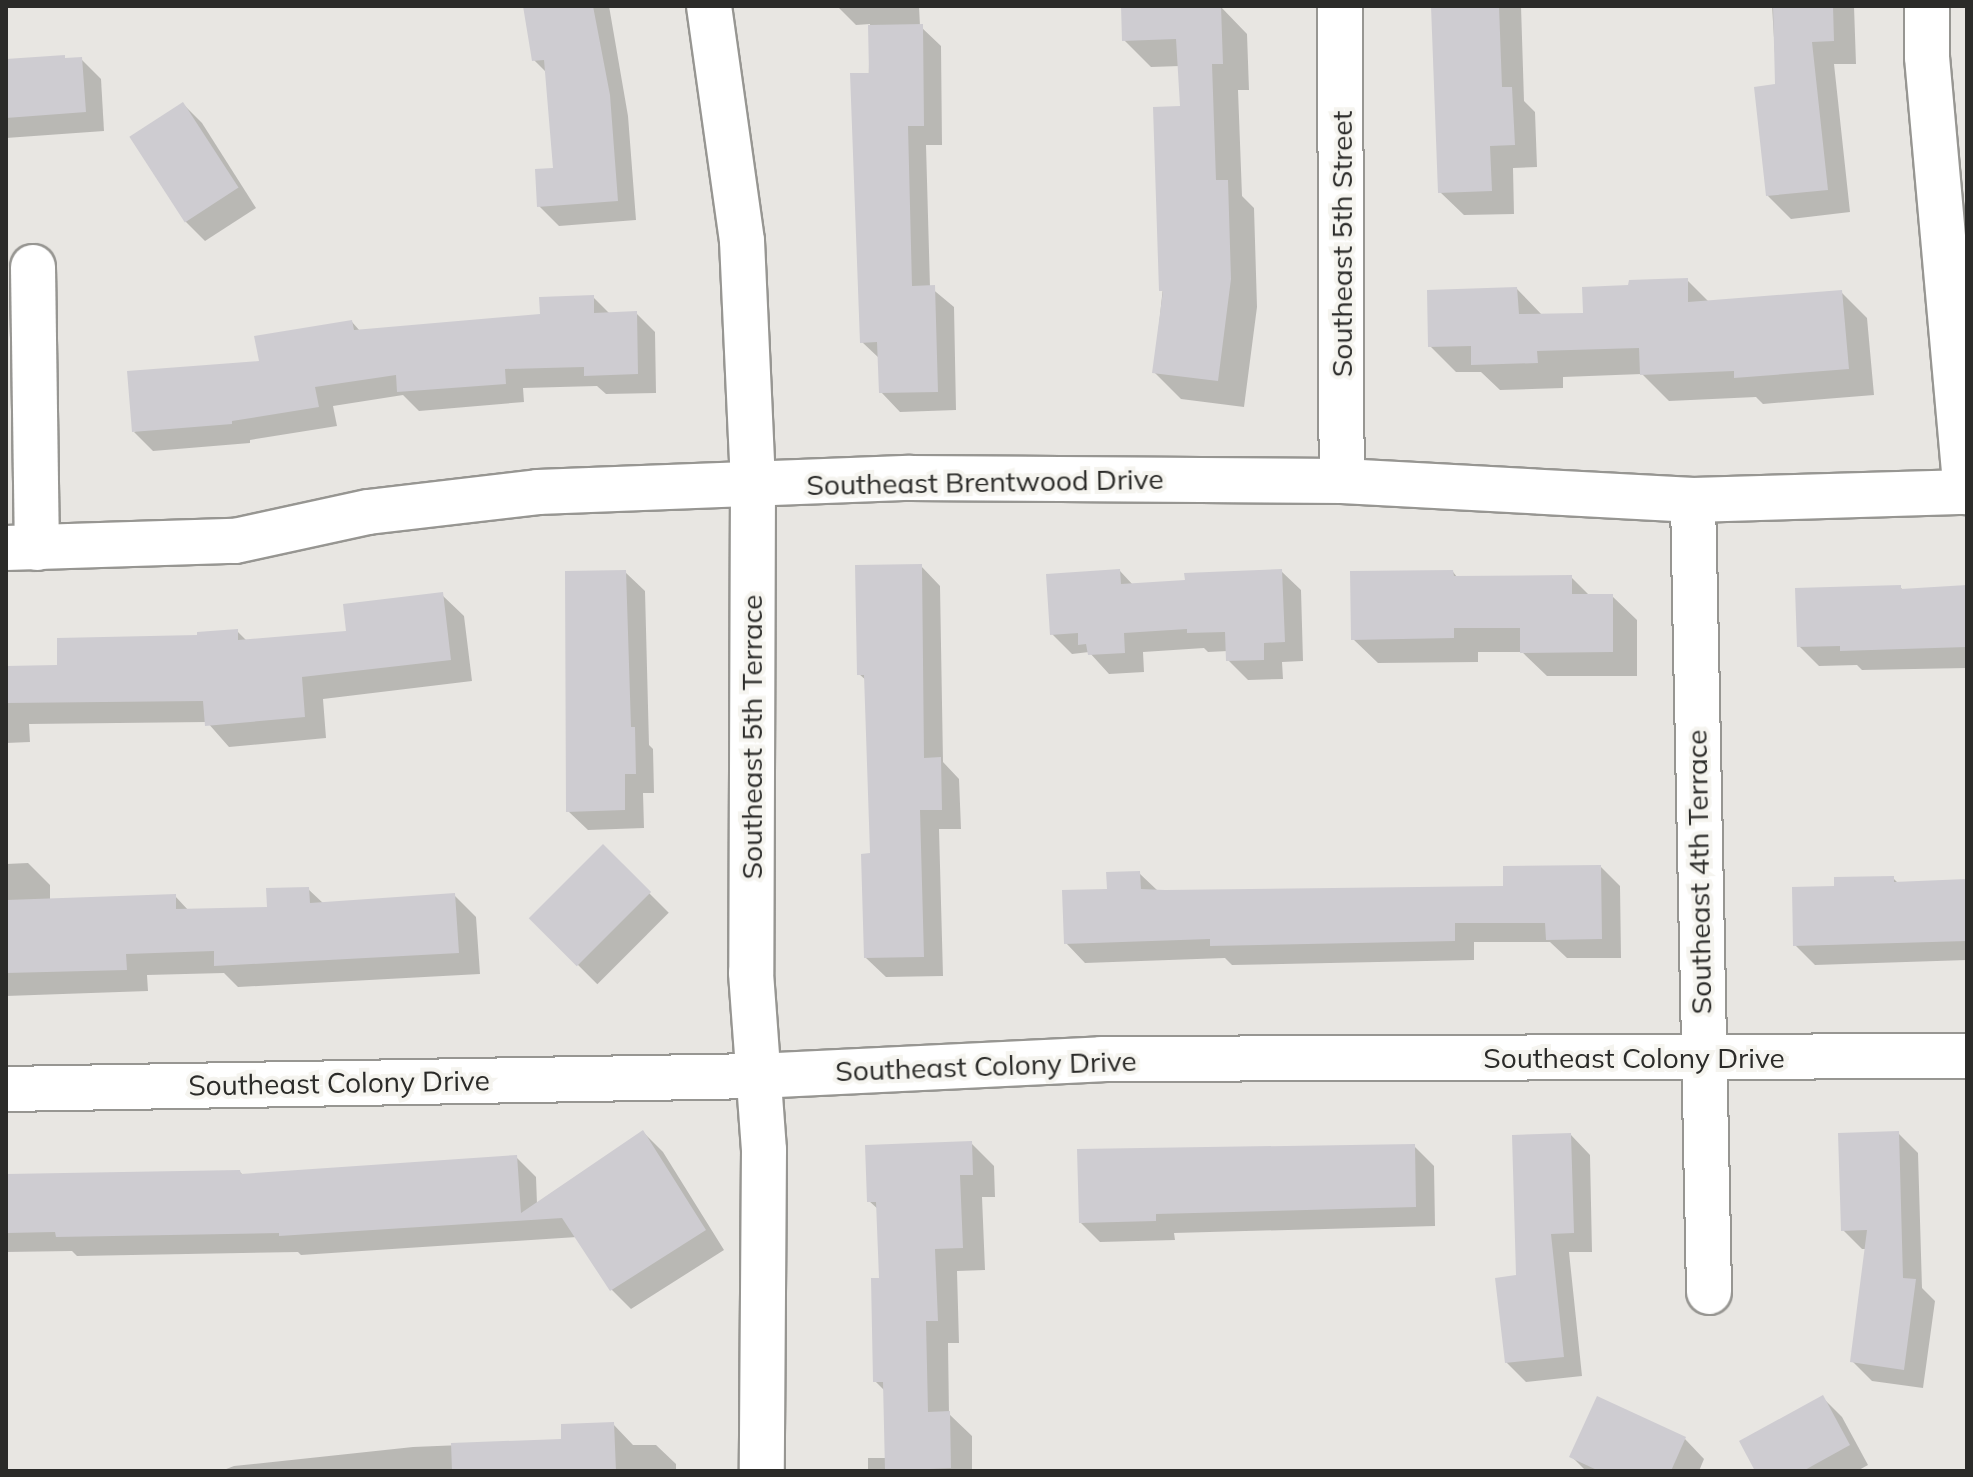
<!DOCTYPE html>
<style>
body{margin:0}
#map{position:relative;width:1973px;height:1477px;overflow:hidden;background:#e8e6e2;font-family:Mulish,sans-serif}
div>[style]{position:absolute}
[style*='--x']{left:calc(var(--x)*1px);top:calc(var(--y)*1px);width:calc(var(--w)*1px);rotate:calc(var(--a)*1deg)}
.shadow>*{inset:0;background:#0003;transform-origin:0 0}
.building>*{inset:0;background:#ceccd1;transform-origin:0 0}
.roads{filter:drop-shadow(2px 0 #979692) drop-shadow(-2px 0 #979692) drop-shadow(0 2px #979692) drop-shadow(0 -2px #979692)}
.minor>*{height:44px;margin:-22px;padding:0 22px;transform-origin:22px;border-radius:22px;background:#fff}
span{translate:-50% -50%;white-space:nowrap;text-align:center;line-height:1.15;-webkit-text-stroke:8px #f5f4ef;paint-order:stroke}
.street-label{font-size:28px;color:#2b2b29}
.frame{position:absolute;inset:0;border:8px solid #2b2b29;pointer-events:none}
</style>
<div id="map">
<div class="shadow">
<i style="clip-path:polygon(525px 6px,609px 6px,628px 116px,636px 220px,559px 226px,539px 206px,555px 170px,547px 73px,534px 60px)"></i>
<i style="clip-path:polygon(837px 6px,919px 6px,920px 26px,941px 46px,942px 145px,926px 145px,930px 287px,954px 307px,956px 410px,900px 412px,881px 392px,880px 359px,862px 342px,870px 24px,856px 25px)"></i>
<i style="clip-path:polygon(1123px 6px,1220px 6px,1247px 34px,1249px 90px,1238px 90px,1242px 196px,1254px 208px,1257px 307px,1244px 407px,1181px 399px,1154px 372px,1182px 108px,1180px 66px,1151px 67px,1124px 40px)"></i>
<i style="clip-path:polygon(1434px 6px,1521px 6px,1524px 101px,1535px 112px,1537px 167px,1513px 168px,1514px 214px,1464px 215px,1440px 192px)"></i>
<i style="clip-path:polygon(1772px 6px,1854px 6px,1856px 64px,1834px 64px,1850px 212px,1791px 219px,1768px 196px,1777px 86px)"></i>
<i style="clip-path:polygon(81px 59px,101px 79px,104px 131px,6px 138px,6px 61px)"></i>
<i style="clip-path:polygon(183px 104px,202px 123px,256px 208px,205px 241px,186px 222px)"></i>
<i style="clip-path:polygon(1687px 280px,1709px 302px,1841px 292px,1867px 318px,1874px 395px,1763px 404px,1756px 397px,1669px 401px,1642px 374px,1563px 377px,1563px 388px,1500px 390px,1481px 372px,1456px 372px,1430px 346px,1517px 289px,1543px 316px,1585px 315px)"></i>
<i style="clip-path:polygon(593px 297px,610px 314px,636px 313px,655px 332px,656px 393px,606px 394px,597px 386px,523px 388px,524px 402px,419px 411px,403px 395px,333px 406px,337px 426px,250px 440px,250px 443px,153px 451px,134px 432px,261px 362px,352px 322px,360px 331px,542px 316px)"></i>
<i style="clip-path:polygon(921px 566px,940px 586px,943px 762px,959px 779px,961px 829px,939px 829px,943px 976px,886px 977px,866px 958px,872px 855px,867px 681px,859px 674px)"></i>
<i style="clip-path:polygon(1120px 571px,1134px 586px,1281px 571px,1301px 590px,1303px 661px,1282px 662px,1283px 679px,1248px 680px,1228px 660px,1228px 651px,1208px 652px,1204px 648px,1143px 652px,1144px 672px,1109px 674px,1089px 652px,1072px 654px,1052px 634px)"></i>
<i style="clip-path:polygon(625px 572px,645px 591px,649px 745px,653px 749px,654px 793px,643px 793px,644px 828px,588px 830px,568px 811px)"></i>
<i style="clip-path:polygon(1453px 572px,1458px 578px,1571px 577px,1590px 596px,1612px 596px,1637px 620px,1637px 676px,1547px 676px,1522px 652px,1478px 652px,1478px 662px,1378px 663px,1353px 639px)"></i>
<i style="clip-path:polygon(1900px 587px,1904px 591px,1967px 587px,1967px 668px,1862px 670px,1857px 665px,1819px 666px,1799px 646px)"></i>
<i style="clip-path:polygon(442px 595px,464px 616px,472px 681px,323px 699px,326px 738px,229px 747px,207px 722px,29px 724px,30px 742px,6px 743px,6px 668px,60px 667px,237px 631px,247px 641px,348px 633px)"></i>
<i style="left:603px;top:847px;width:93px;height:101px;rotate:45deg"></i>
<i style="clip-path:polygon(28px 863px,50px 885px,50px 900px,175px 896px,189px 911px,270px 909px,308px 889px,324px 904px,454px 895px,476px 917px,480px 974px,238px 987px,224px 973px,147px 975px,148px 991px,6px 996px,6px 864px)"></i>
<i style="clip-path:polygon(1601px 867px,1620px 886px,1621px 958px,1567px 958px,1550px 942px,1474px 942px,1474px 960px,1232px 965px,1225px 958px,1085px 963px,1066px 943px,1109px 891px,1139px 873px,1158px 891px,1505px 888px)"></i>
<i style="clip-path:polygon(1893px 878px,1899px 884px,1967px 882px,1967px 960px,1815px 965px,1795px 945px,1836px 888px)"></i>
<i style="clip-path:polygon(643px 1132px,663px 1152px,724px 1250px,631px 1309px,612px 1290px,577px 1237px,301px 1255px,298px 1252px,77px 1256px,72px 1251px,6px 1252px,6px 1178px,240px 1172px,244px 1176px,516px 1157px,536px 1177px,537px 1204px)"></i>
<i style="clip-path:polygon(1898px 1133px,1918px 1153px,1922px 1288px,1935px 1301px,1923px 1388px,1872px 1381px,1853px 1362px,1867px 1249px,1862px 1249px,1843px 1230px)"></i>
<i style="clip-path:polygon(1571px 1135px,1590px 1155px,1592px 1252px,1569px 1252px,1582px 1376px,1526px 1382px,1506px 1362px,1518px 1277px)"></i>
<i style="clip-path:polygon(971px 1143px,994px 1166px,995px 1197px,982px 1197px,985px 1270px,957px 1271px,959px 1343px,948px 1343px,949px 1414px,972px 1436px,972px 1471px,868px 1471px,868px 1458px,887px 1458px,885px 1391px,875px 1381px,881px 1280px,879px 1210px,869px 1201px)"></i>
<i style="clip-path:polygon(1414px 1146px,1434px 1166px,1435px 1226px,1174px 1233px,1175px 1240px,1100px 1242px,1081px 1223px)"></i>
<i style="clip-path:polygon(1823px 1398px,1842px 1417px,1868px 1465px,1857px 1471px,1758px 1471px)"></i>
<i style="clip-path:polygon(613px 1424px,633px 1445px,656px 1445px,676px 1464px,676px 1471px,221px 1471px,234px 1466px,413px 1447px,563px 1441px)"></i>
<i style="clip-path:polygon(1685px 1439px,1704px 1459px,1699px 1471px,1586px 1471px,1572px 1457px)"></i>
</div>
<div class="building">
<i style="clip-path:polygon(523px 6px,593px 6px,610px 95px,618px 201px,537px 207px,535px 169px,553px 168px,544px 60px,532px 61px)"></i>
<i style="clip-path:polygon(1121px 6px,1221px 6px,1223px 64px,1212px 64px,1216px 180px,1228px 180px,1231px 279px,1218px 381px,1152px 373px,1163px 291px,1159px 291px,1153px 107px,1180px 106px,1176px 39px,1122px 41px)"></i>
<i style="clip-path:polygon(1431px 6px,1499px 6px,1502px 87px,1512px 87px,1515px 145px,1490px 146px,1492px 191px,1438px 193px)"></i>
<i style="clip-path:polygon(1773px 6px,1833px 6px,1834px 41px,1812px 42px,1828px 190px,1766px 196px,1754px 87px,1775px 84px)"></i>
<i style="clip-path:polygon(923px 24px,924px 126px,908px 126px,912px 286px,935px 285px,938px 392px,879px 393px,877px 342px,860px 343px,850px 73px,869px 73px,868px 25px)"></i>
<i style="clip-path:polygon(65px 55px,65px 58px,82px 57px,86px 112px,6px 118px,6px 59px)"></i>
<i style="left:183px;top:102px;width:102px;height:64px;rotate:57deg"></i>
<i style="clip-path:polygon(1688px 278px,1688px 302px,1842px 290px,1849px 369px,1734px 378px,1734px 371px,1640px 375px,1639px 348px,1537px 351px,1538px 363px,1471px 365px,1471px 346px,1428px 347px,1427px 290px,1517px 287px,1519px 314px,1583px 313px,1582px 287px,1628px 285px,1629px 280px)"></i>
<i style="clip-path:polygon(594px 295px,594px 313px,637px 311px,638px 374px,584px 376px,584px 367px,505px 369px,506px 384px,397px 392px,396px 375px,315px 387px,319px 407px,232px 421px,232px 424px,132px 432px,127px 371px,259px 361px,254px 336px,352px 320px,354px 330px,540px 314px,539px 297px)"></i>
<i style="clip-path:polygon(922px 564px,924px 758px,941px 757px,942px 810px,920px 810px,924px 957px,864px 958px,861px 854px,870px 853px,864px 675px,857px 675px,855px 565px)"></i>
<i style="clip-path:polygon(1120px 569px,1121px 584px,1185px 580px,1184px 573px,1282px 569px,1285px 642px,1264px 643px,1264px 660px,1226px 661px,1225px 632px,1187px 633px,1187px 629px,1124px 633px,1125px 653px,1088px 655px,1086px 644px,1078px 645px,1078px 633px,1050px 635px,1046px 574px)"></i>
<i style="clip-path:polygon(626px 570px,631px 727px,635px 727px,636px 774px,625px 774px,625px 810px,566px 812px,565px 571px)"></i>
<i style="clip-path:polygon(1453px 570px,1454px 576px,1572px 575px,1572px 594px,1613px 594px,1613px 652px,1520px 653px,1520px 628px,1454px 628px,1454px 638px,1351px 640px,1350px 571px)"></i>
<i style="clip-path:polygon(1901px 585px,1901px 589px,1967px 585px,1967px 647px,1840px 651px,1840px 646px,1797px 647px,1795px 588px)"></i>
<i style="clip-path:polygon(443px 592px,451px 660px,302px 677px,305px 717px,205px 726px,203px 701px,6px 703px,6px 666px,57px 665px,57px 638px,197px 635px,197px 632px,238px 629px,238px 640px,346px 631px,343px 604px)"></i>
<i style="left:603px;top:844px;width:68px;height:105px;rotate:45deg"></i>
<i style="clip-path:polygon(1601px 865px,1602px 939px,1546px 940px,1545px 923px,1455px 923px,1455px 941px,1210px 946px,1210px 939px,1064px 944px,1062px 890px,1107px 889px,1106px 872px,1140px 871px,1141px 889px,1165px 890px,1503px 886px,1503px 866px)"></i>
<i style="clip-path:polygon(1894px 876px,1894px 882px,1967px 879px,1967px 941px,1793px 946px,1792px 887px,1834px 886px,1834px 877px)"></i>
<i style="clip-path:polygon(309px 887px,310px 903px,455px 893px,459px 953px,214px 966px,214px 951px,126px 954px,127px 970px,6px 973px,6px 900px,176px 894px,176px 909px,267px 907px,266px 888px)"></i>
<i style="clip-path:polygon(643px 1130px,706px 1230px,610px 1291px,562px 1218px,279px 1236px,279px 1233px,56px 1237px,55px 1232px,7px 1233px,6px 1174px,240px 1170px,241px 1174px,517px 1155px,521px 1213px)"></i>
<i style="clip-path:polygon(1899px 1131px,1903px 1278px,1916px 1279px,1904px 1370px,1850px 1362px,1867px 1230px,1841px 1231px,1838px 1133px)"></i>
<i style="clip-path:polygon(1571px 1133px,1574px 1233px,1551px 1234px,1564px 1357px,1505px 1363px,1495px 1278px,1516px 1275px,1512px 1135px)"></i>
<i style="clip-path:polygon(972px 1141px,973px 1175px,960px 1175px,963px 1248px,935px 1249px,938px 1321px,926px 1321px,928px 1412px,950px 1411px,951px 1468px,885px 1471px,883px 1382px,873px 1382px,871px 1278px,879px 1278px,876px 1202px,867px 1202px,865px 1145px)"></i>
<i style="clip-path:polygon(1415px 1144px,1416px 1207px,1156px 1214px,1156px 1221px,1079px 1223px,1077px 1149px)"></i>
<i style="clip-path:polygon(1823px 1395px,1850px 1445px,1803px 1471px,1755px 1471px,1739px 1441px)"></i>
<i style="clip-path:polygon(1597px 1396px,1686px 1437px,1671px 1471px,1599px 1471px,1569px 1457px)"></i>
<i style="clip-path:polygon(614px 1422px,616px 1471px,452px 1471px,451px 1443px,561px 1439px,561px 1424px)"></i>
</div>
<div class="roads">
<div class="minor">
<i style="--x:709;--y:6;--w:237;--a:82"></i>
<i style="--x:742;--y:241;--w:244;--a:87.4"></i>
<i style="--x:753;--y:485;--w:488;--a:90.2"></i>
<i style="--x:751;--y:973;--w:177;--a:85.8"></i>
<i style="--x:764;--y:1150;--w:321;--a:90.4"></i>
<i style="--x:1340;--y:6;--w:475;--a:89.8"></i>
<i style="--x:1927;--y:6;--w:51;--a:90"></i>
<i style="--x:1927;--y:57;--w:437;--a:84.9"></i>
<i style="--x:33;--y:267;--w:281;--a:89.2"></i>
<i style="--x:1693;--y:500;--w:792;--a:88.84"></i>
<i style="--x:6;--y:548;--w:229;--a:-1.8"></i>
<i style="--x:235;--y:541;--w:136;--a:-12.3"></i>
<i style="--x:368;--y:512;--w:171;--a:-6.7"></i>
<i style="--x:538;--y:492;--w:372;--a:-2.2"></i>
<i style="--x:910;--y:478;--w:432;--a:0.4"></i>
<i style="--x:1342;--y:481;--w:352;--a:3.1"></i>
<i style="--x:1693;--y:500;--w:274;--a:-1.7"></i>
<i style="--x:6;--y:1089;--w:752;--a:-0.99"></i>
<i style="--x:758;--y:1076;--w:343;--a:-2.8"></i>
<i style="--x:1101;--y:1059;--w:866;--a:-0.2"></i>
</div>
</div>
<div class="street-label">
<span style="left:1342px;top:244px;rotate:-90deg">Southeast 5th Street</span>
<span style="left:985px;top:482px;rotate:-1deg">Southeast Brentwood Drive</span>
<span style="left:752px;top:737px;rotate:-90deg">Southeast 5th Terrace</span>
<span style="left:1699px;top:872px;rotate:-91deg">Southeast 4th Terrace</span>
<span style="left:1634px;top:1058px">Southeast Colony Drive</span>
<span style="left:986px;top:1066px;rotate:-2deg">Southeast Colony Drive</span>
<span style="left:339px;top:1083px;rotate:-1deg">Southeast Colony Drive</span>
</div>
<div class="frame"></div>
</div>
